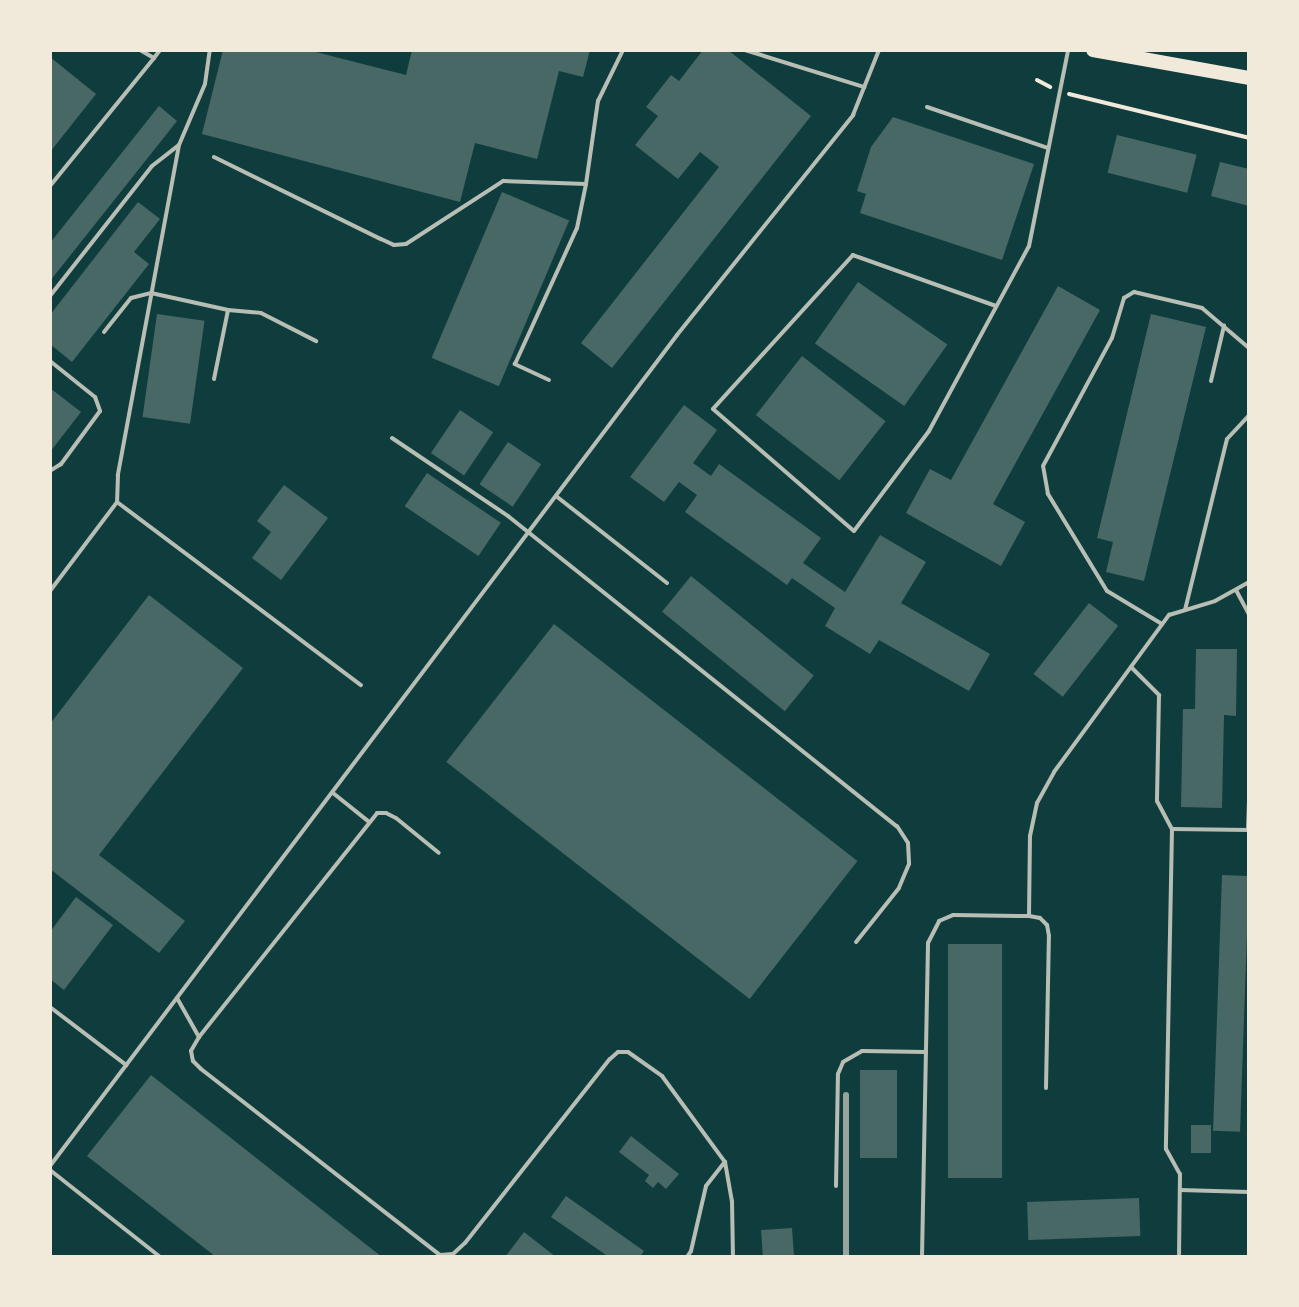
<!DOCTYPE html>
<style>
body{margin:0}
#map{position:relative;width:1299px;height:1307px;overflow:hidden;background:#0f3d3e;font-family:Manrope,sans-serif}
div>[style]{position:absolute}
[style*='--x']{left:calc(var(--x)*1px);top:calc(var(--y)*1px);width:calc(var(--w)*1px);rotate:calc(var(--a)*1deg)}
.building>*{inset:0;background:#486865;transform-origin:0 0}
.path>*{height:4px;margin:-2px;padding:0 2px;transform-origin:2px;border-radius:2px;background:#f1e9da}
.service>*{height:4px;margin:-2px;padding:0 2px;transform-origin:2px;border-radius:2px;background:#b8beb3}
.primary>*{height:14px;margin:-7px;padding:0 7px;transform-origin:7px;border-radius:7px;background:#f1e9da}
.rail>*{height:6px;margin:-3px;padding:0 3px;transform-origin:3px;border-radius:3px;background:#97a49c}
span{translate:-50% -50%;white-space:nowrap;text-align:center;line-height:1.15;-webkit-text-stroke:8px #f1e9da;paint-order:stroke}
.frame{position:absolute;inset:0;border:52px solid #f1e9da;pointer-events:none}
</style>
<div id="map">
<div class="building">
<i style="clip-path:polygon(223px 50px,308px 50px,406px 75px,412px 50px,590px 50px,583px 77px,559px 71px,537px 159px,475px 143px,460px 202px,202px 134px)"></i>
<i style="clip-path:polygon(703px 50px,728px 50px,811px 116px,612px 368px,581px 343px,719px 167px,700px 152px,678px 179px,635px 145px,658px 116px,646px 107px,671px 75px,679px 81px)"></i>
<i style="clip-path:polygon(50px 57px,96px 94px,50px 152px)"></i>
<i style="clip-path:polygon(159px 106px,177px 121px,50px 281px,50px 243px)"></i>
<i style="clip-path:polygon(893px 117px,1034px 164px,1002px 260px,860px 213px,866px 194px,857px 191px,871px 147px)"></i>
<i style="left:1117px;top:135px;width:82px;height:39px;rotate:14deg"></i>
<i style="clip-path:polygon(1220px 162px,1249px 169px,1249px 206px,1211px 196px)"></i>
<i style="left:502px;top:192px;width:73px;height:180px;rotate:23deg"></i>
<i style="clip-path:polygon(138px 202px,160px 219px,134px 252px,149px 264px,72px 362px,50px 344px,50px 315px)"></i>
<i style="left:858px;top:282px;width:109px;height:75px;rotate:35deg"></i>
<i style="clip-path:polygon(1058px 286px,1100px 310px,993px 504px,1025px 522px,1001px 566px,906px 513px,930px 469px,951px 480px)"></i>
<i style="left:157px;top:314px;width:48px;height:104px;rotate:8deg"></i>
<i style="clip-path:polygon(1151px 314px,1206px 327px,1144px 581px,1106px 572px,1113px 542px,1097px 538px)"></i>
<i style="left:802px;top:356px;width:106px;height:75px;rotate:38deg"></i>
<i style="clip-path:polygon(50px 388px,81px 412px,50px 452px)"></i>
<i style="clip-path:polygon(684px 405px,717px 430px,693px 463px,711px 476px,719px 464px,821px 538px,803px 563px,845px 592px,880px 535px,926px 562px,901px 603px,990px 654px,969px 691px,879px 640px,870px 654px,825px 626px,835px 608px,792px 578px,787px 585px,685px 512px,697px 495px,679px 482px,664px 502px,630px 477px)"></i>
<i style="left:460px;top:410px;width:40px;height:52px;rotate:34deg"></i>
<i style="left:508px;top:442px;width:40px;height:51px;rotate:34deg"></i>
<i style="left:427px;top:473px;width:89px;height:40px;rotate:34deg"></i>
<i style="clip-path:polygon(284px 485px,328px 518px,281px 580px,252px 558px,271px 532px,257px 521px)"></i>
<i style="left:691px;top:576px;width:158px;height:46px;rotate:39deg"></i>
<i style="clip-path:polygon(149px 595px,243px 668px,99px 855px,185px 921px,159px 953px,50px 869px,50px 724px)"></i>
<i style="left:1089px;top:603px;width:37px;height:90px;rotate:38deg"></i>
<i style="left:554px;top:624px;width:385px;height:175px;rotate:38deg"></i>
<i style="clip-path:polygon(1196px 649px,1237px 649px,1236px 716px,1224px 715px,1222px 808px,1181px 807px,1183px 709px,1195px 709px)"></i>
<i style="left:1222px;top:875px;width:27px;height:256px;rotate:2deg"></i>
<i style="clip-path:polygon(76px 897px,113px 925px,64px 990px,50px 979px,50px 932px)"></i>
<i style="left:1002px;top:944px;width:234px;height:54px;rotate:90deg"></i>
<i style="left:860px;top:1070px;width:37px;height:88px"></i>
<i style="clip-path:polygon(151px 1075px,382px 1257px,216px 1257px,87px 1156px)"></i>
<i style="left:1191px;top:1125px;width:20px;height:28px"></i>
<i style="clip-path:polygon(631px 1136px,679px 1174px,666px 1189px,658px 1182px,653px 1188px,645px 1181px,649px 1175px,619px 1152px)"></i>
<i style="clip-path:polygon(566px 1196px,644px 1251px,640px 1257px,609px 1257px,551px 1217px)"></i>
<i style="left:1139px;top:1198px;width:38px;height:112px;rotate:88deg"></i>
<i style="left:792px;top:1228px;width:29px;height:31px;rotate:86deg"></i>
<i style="clip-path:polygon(524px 1232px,556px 1257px,505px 1257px)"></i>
</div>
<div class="path">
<i style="--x:1037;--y:80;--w:15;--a:28"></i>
<i style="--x:1069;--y:94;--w:185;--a:13.7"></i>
</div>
<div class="service">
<i style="--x:140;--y:50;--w:16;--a:30"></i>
<i style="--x:154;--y:58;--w:10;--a:-53"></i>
<i style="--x:745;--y:50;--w:125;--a:17.3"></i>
<i style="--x:927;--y:107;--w:128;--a:18.7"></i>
<i style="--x:179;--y:145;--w:336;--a:100.5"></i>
<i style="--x:118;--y:475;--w:27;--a:92"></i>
<i style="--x:117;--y:502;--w:305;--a:36.9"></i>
<i style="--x:214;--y:157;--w:186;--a:26.2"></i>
<i style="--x:381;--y:239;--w:14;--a:25"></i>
<i style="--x:394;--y:245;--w:12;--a:-5"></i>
<i style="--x:406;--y:244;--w:116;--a:-33"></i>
<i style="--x:503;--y:181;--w:83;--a:2.1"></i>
<i style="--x:586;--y:184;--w:84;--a:-81.8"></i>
<i style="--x:598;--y:101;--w:57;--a:-63.9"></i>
<i style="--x:50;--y:186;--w:165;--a:-50.9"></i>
<i style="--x:50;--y:296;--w:165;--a:-51.9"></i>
<i style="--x:152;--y:166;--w:34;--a:-38"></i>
<i style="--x:179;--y:145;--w:66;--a:-66.9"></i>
<i style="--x:205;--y:84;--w:34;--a:-82"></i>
<i style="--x:996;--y:306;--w:152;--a:-160.4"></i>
<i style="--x:853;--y:255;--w:208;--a:132.3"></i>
<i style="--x:713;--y:409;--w:186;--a:40.9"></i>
<i style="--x:854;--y:531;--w:125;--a:-53.1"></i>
<i style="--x:929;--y:431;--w:210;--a:-61.6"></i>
<i style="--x:1029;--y:246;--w:200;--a:-78.7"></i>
<i style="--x:104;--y:332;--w:43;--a:-51.5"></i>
<i style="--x:131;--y:298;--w:21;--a:-14"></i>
<i style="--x:151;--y:293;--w:79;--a:12.4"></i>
<i style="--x:228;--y:310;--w:33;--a:5"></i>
<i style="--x:261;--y:313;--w:62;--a:27"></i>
<i style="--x:50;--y:361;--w:58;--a:38.7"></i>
<i style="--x:95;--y:397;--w:15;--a:70"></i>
<i style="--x:100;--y:411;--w:66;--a:126.3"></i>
<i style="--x:61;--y:464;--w:13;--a:148"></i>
<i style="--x:214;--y:379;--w:70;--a:-78.5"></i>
<i style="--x:549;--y:380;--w:38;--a:-155"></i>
<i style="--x:515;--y:364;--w:149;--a:-65.5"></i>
<i style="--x:577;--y:228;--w:45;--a:-78.4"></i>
<i style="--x:1211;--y:381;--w:57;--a:-76.7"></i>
<i style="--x:392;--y:438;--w:140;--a:33.9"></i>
<i style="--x:508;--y:516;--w:497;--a:38.6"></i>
<i style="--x:897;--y:826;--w:20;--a:57"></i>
<i style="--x:908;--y:843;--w:21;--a:87"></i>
<i style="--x:909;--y:864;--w:26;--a:113"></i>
<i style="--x:899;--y:888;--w:69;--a:128.5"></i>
<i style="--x:556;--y:496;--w:141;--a:38.1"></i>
<i style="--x:1236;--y:590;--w:27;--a:62"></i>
<i style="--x:50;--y:591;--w:111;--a:-53"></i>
<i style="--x:1185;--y:610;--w:176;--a:-76.2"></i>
<i style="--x:1227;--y:439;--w:33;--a:-47"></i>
<i style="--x:1162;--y:624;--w:64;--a:-149"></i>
<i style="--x:1107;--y:591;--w:114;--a:-121.3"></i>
<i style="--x:1048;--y:494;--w:28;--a:-100"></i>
<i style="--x:1043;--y:466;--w:145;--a:-61.7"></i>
<i style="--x:1112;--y:338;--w:42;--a:-73.3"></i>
<i style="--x:1124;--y:298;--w:12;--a:-31"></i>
<i style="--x:1134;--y:292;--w:70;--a:13.2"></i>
<i style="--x:1202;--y:308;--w:62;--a:40.4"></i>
<i style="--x:1131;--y:667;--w:40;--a:45"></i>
<i style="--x:1159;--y:695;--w:106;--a:91.1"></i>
<i style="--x:1157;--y:801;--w:32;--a:62"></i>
<i style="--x:1172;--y:829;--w:320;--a:91.1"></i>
<i style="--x:1166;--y:1149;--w:29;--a:61"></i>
<i style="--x:1180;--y:1174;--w:83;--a:90.7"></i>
<i style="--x:333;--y:793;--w:45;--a:38.7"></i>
<i style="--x:1172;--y:829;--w:77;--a:0.7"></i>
<i style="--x:1248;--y:830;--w:33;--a:-88"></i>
<i style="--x:177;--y:998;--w:45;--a:60.6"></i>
<i style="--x:199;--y:1037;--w:16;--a:120"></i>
<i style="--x:191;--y:1051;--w:10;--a:79"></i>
<i style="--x:193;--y:1061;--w:11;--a:45"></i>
<i style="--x:201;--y:1069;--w:303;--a:37.9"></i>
<i style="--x:440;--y:1255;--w:13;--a:-4"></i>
<i style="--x:453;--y:1254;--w:16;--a:-43"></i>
<i style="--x:465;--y:1243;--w:234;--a:-51.8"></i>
<i style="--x:610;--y:1059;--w:11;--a:-41"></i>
<i style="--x:618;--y:1052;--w:10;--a:0"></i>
<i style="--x:628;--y:1052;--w:42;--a:35.2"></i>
<i style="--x:662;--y:1076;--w:107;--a:53.8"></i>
<i style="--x:725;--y:1162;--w:40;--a:80"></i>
<i style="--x:732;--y:1201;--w:56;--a:89"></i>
<i style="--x:50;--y:1007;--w:96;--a:37.3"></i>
<i style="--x:199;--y:1037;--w:286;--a:-51.5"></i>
<i style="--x:377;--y:813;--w:9;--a:0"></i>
<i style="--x:386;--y:813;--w:11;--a:27"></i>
<i style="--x:396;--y:818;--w:55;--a:39.1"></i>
<i style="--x:1046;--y:1088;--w:152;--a:-88.9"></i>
<i style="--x:1049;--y:936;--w:11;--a:-100"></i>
<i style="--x:1047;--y:925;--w:10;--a:-135"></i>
<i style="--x:1040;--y:918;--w:11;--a:-170"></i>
<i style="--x:1029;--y:916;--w:80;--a:-89.3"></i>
<i style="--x:1030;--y:836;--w:34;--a:-78"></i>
<i style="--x:1037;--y:803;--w:35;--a:-61"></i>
<i style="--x:1054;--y:772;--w:195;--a:-53.8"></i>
<i style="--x:1169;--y:615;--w:48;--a:-16.9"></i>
<i style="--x:1215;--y:601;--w:39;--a:-29"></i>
<i style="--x:50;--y:1166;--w:1041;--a:-52.96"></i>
<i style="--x:677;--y:335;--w:282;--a:-51.3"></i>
<i style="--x:853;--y:115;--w:70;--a:-68.2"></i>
<i style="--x:50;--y:1170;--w:140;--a:38.3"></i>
<i style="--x:836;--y:1186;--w:112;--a:-89"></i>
<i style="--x:838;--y:1074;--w:13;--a:-67"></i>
<i style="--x:843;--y:1062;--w:22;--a:-30"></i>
<i style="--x:862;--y:1051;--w:64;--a:0.9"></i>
<i style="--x:1180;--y:1190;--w:69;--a:1.7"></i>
<i style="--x:687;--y:1257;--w:7;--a:-56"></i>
<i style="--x:691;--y:1251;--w:67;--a:-77"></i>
<i style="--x:706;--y:1186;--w:31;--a:-52"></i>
<i style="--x:922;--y:1257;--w:314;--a:-88.9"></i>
<i style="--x:928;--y:943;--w:25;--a:-63"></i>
<i style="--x:939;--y:921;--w:15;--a:-23"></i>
<i style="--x:953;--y:915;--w:75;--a:0.8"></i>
</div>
<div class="primary">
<i style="--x:1093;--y:50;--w:158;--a:10.2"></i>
</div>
<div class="rail">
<i style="--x:846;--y:1095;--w:162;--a:90"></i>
</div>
<div class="frame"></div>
</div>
